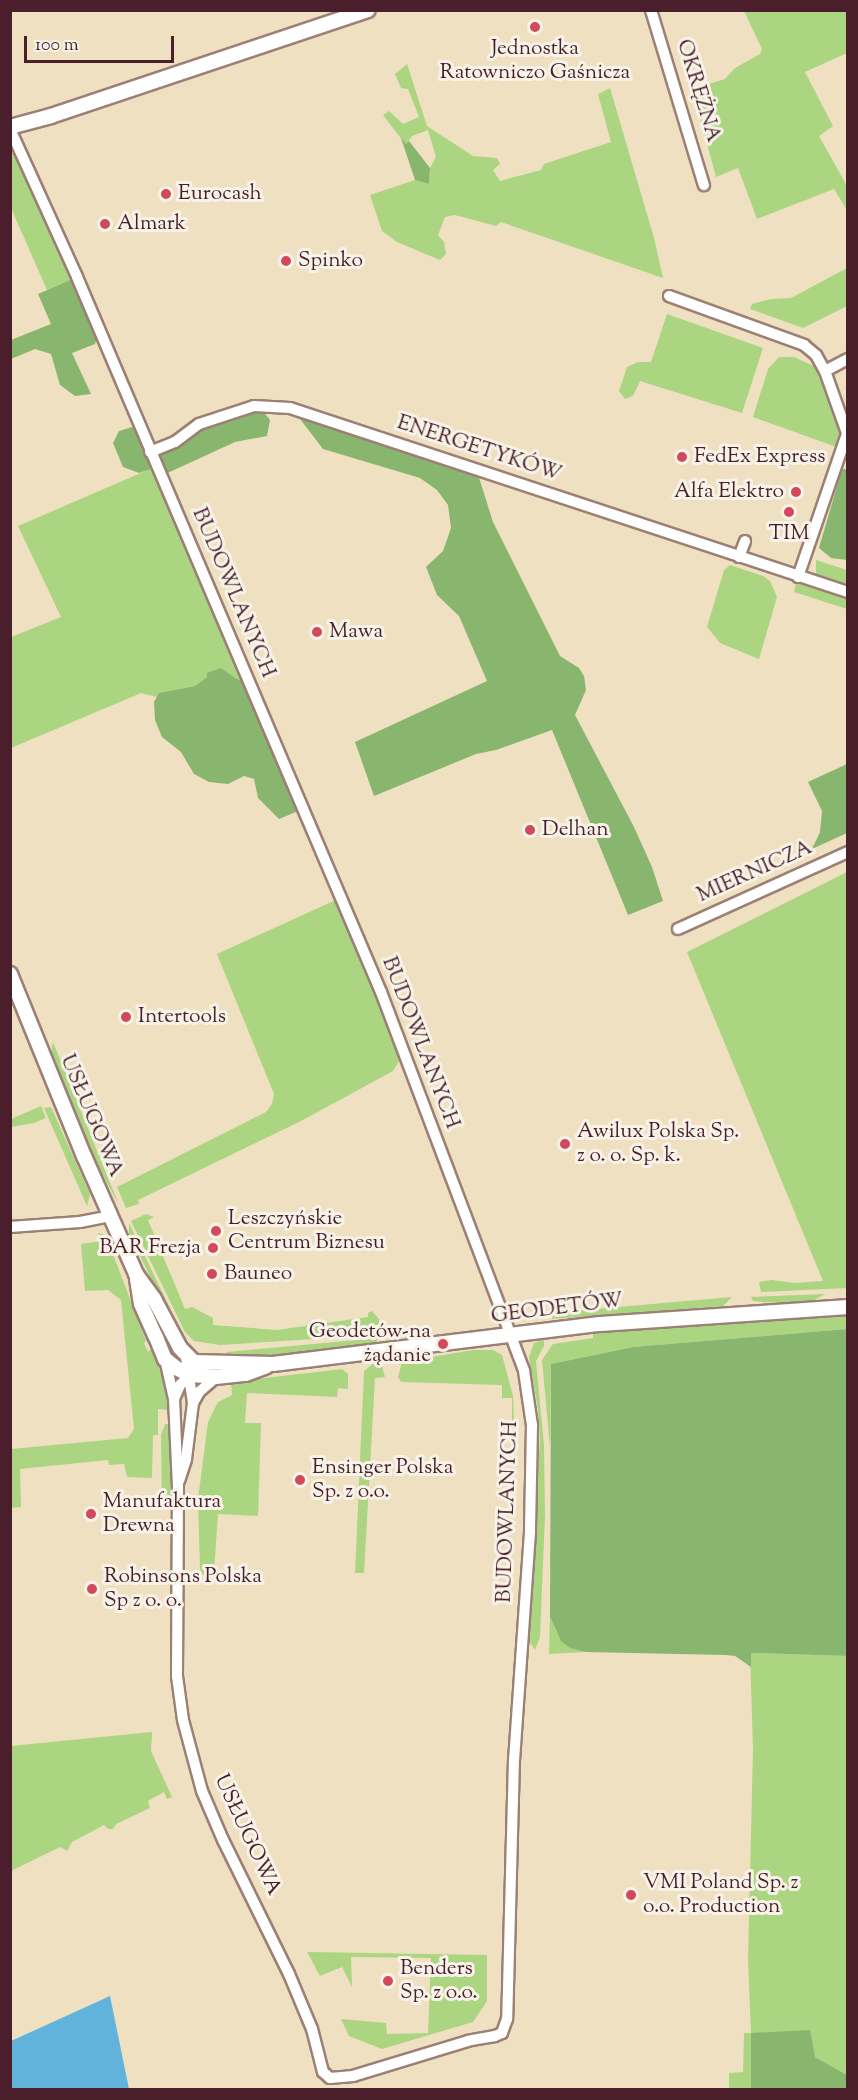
<!DOCTYPE html>
<meta charset="utf-8">
<style>
body{margin:0}
#map{position:relative;width:858px;height:2100px;overflow:hidden;background:#efe0c1;font-family:"Sorts Mill Goudy",serif}
div>[style]{position:absolute}
[style*='--x']{left:calc(var(--x)*1px);top:calc(var(--y)*1px);width:calc(var(--w)*1px);rotate:calc(var(--a)*1deg)}
.green>*{inset:0;background:#abd581}
.forest>*{inset:0;background:#88b66f}
.water>*{inset:0;background:#61b3dc}
.roads{filter:drop-shadow(2px 0 #9c8076) drop-shadow(-2px 0 #9c8076) drop-shadow(0 2px #9c8076) drop-shadow(0 -2px #9c8076)}
.minor>*{height:10px;margin:-5px;padding:0 5px;transform-origin:5px;border-radius:5px;background:#fff}
.tertiary>*{height:14px;margin:-7px;padding:0 7px;transform-origin:7px;border-radius:7px;background:#fff}
.dots>*{width:16px;height:16px;translate:-50% -50%;box-sizing:border-box;border:3px solid #f7f3e8;border-radius:50%}
span{translate:-50% -50%;white-space:nowrap;text-align:center;line-height:1.15;-webkit-text-stroke:6px #f7f3e8;paint-order:stroke}
.poi-label{font-size:21px;color:#4a1f2b}
.left{translate:0 -50%;text-align:left}
.right{translate:-100% -50%;text-align:right}
.street-label{font-size:21px;color:#4a1f2b}
.frame{position:absolute;inset:0;border:12px solid #4a1f2b;pointer-events:none}
.scale{position:absolute;left:24px;top:36px;width:150px;height:27px;box-sizing:border-box;border:3px solid #4a1f2b;border-top:0;padding-left:8px;font-size:18px;line-height:21px;white-space:nowrap;color:#4a1f2b;-webkit-text-stroke:4px #f7f3e8;paint-order:stroke}
</style>
<div id="map">
<div class="green">
<i style="clip-path:polygon(744px 11px,847px 11px,847px 53px,805px 72px,833px 126px,819px 136px,847px 186px,847px 210px,834px 189px,757px 219px,738px 168px,716px 177px,693px 92px,696px 88px,725px 79px,735px 68px,760px 54px,762px 49px)"></i>
<i style="clip-path:polygon(407px 64px,427px 126px,473px 156px,497px 158px,500px 164px,493px 170px,500px 181px,541px 170px,544px 164px,611px 142px,598px 94px,610px 88px,654px 238px,663px 278px,501px 222px,496px 226px,455px 215px,445px 217px,438px 235px,444px 242px,446px 254px,440px 260px,397px 242px,382px 231px,370px 195px,415px 180px,429px 184px,430px 168px,436px 157px,428px 130px,412px 136px,406px 145px,383px 115px,389px 111px,403px 124px,419px 117px,408px 89px,401px 88px,395px 74px)"></i>
<i style="clip-path:polygon(17px 147px,77px 277px,47px 290px,11px 208px,10px 149px)"></i>
<i style="clip-path:polygon(847px 268px,847px 306px,803px 328px,750px 309px,752px 304px,771px 299px,791px 298px)"></i>
<i style="clip-path:polygon(667px 314px,763px 348px,742px 413px,640px 381px,633px 396px,625px 399px,619px 391px,627px 367px,638px 362px,651px 362px)"></i>
<i style="clip-path:polygon(779px 357px,794px 357px,825px 371px,847px 434px,842px 449px,753px 417px,768px 369px)"></i>
<i style="clip-path:polygon(157px 466px,251px 684px,235px 678px,207px 677px,195px 686px,160px 693px,157px 697px,141px 693px,11px 748px,11px 637px,61px 617px,18px 526px)"></i>
<i style="clip-path:polygon(816px 560px,847px 570px,847px 586px,816px 578px)"></i>
<i style="clip-path:polygon(730px 565px,763px 576px,770px 581px,777px 597px,759px 659px,720px 643px,707px 627px,724px 570px)"></i>
<i style="clip-path:polygon(796px 583px,847px 598px,847px 609px,794px 592px)"></i>
<i style="clip-path:polygon(847px 872px,847px 1288px,761px 1292px,759px 1282px,772px 1280px,794px 1283px,823px 1281px,687px 952px)"></i>
<i style="clip-path:polygon(340px 898px,403px 1055px,393px 1071px,301px 1121px,138px 1200px,139px 1204px,126px 1208px,117px 1187px,266px 1112px,272px 1104px,274px 1094px,217px 954px)"></i>
<i style="clip-path:polygon(53px 1042px,119px 1205px,92px 1155px,51px 1053px)"></i>
<i style="clip-path:polygon(41px 1106px,46px 1118px,34px 1123px,11px 1127px,11px 1119px)"></i>
<i style="clip-path:polygon(51px 1107px,90px 1194px,87px 1206px,44px 1108px)"></i>
<i style="clip-path:polygon(146px 1214px,154px 1217px,148px 1220px,185px 1309px,192px 1307px,213px 1318px,213px 1325px,277px 1330px,368px 1317px,368px 1313px,372px 1311px,379px 1319px,380px 1331px,315px 1339px,220px 1345px,194px 1341px,185px 1332px,131px 1221px)"></i>
<i style="clip-path:polygon(129px 1223px,177px 1323px,173px 1324px,129px 1233px)"></i>
<i style="clip-path:polygon(98px 1233px,105px 1235px,111px 1249px,146px 1341px,144px 1343px,148px 1352px,151px 1349px,156px 1358px,164px 1382px,168px 1410px,158px 1409px,158px 1435px,153px 1435px,152px 1478px,127px 1477px,124px 1464px,109px 1465px,108px 1460px,20px 1469px,21px 1507px,11px 1508px,11px 1449px,128px 1438px,134px 1429px,121px 1300px,108px 1290px,85px 1291px,81px 1244px,102px 1241px)"></i>
<i style="clip-path:polygon(825px 1294px,813px 1301px,778px 1303px,753px 1301px,751px 1297px)"></i>
<i style="clip-path:polygon(732px 1297px,723px 1306px,552px 1319px,553px 1315px,561px 1312px)"></i>
<i style="clip-path:polygon(847px 1315px,847px 1329px,633px 1347px,551px 1364px,550px 1447px,542px 1360px,553px 1344px,593px 1338px,593px 1333px,630px 1329px)"></i>
<i style="clip-path:polygon(378px 1338px,375px 1345px,272px 1356px,227px 1358px,227px 1352px)"></i>
<i style="clip-path:polygon(544px 1340px,544px 1346px,536px 1361px,544px 1445px,545px 1516px,540px 1637px,535px 1650px,527px 1638px,540px 1440px,538px 1410px,529px 1357px,534px 1343px)"></i>
<i style="clip-path:polygon(473px 1350px,493px 1350px,502px 1355px,513px 1396px,514px 1421px,512px 1421px,512px 1398px,502px 1398px,502px 1385px,401px 1382px,398px 1377px,402px 1362px)"></i>
<i style="clip-path:polygon(374px 1363px,382px 1366px,385px 1377px,375px 1378px,364px 1573px,355px 1573px,364px 1371px)"></i>
<i style="clip-path:polygon(342px 1369px,348px 1374px,348px 1389px,338px 1388px,337px 1397px,247px 1393px,245px 1423px,261px 1423px,258px 1516px,218px 1514px,214px 1572px,205px 1572px,205px 1576px,203px 1575px,200px 1569px,198px 1499px,208px 1422px,218px 1402px,232px 1395px,231px 1382px)"></i>
<i style="clip-path:polygon(165px 1424px,171px 1424px,171px 1498px,170px 1503px,162px 1507px,161px 1435px)"></i>
<i style="clip-path:polygon(550px 1617px,557px 1633px,570px 1648px,585px 1652px,549px 1654px)"></i>
<i style="clip-path:polygon(750px 1653px,847px 1656px,847px 2075px,815px 2057px,751px 2034px,751px 2089px,729px 2090px,729px 2073px,743px 2072px,744px 2033px,751px 2033px,748px 1960px,753px 1749px)"></i>
<i style="clip-path:polygon(152px 1732px,151px 1751px,172px 1797px,167px 1799px,164px 1792px,148px 1801px,150px 1808px,116px 1824px,113px 1829px,108px 1829px,104px 1825px,72px 1842px,67px 1851px,60px 1847px,11px 1871px,11px 1746px)"></i>
<i style="clip-path:polygon(307px 1952px,487px 1955px,487px 2001px,473px 2022px,382px 2049px,349px 2036px,341px 2019px,386px 2023px,387px 2034px,428px 2033px,431px 1958px,351px 1957px,352px 1987px,342px 1967px,320px 1976px)"></i>
</div>
<div class="forest">
<i style="clip-path:polygon(401px 138px,406px 144px,409px 141px,430px 168px,429px 184px,415px 180px)"></i>
<i style="clip-path:polygon(77px 277px,99px 331px,95px 344px,72px 353px,91px 394px,75px 396px,60px 385px,51px 354px,35px 349px,11px 359px,11px 340px,51px 324px,38px 294px)"></i>
<i style="clip-path:polygon(260px 407px,270px 420px,267px 436px,235px 442px,161px 476px,157px 467px,139px 473px,123px 467px,113px 443px,119px 431px,132px 427px,142px 432px,150px 452px,199px 424px)"></i>
<i style="clip-path:polygon(301px 412px,476px 468px,493px 522px,560px 656px,579px 668px,584px 676px,586px 690px,575px 715px,634px 827px,652px 867px,663px 901px,628px 915px,552px 730px,496px 750px,476px 754px,374px 796px,355px 742px,487px 681px,459px 616px,437px 595px,426px 567px,443px 551px,451px 528px,448px 505px,437px 490px,420px 478px,323px 449px,300px 419px)"></i>
<i style="clip-path:polygon(842px 469px,847px 469px,847px 560px,831px 558px,819px 548px)"></i>
<i style="clip-path:polygon(221px 668px,235px 678px,251px 684px,303px 809px,279px 819px,258px 798px,254px 779px,244px 776px,228px 784px,209px 782px,194px 774px,181px 752px,162px 737px,155px 720px,154px 702px,159px 693px,195px 686px,207px 677px,207px 673px)"></i>
<i style="clip-path:polygon(847px 764px,847px 833px,812px 849px,820px 832px,822px 811px,808px 782px)"></i>
<i style="clip-path:polygon(847px 1329px,847px 1656px,751px 1653px,751px 1667px,735px 1656px,726px 1655px,585px 1652px,570px 1648px,561px 1641px,550px 1617px,551px 1364px,633px 1347px)"></i>
<i style="clip-path:polygon(810px 2030px,815px 2057px,847px 2075px,847px 2089px,751px 2089px,751px 2033px)"></i>
</div>
<div class="water">
<i style="clip-path:polygon(110px 1996px,129px 2089px,11px 2089px,11px 2041px)"></i>
</div>
<div class="roads">
<div class="minor">
<i style="--x:651;--y:10;--w:183;--a:73.2"></i>
<i style="--x:10;--y:129;--w:162;--a:65.6"></i>
<i style="--x:77;--y:277;--w:777;--a:66.97"></i>
<i style="--x:381;--y:992;--w:405;--a:69.3"></i>
<i style="--x:524;--y:1371;--w:55;--a:81.6"></i>
<i style="--x:532;--y:1425;--w:107;--a:91.1"></i>
<i style="--x:530;--y:1532;--w:228;--a:94"></i>
<i style="--x:514;--y:1759;--w:260;--a:91.5"></i>
<i style="--x:507;--y:2019;--w:15;--a:110"></i>
<i style="--x:502;--y:2033;--w:8;--a:157"></i>
<i style="--x:495;--y:2036;--w:27;--a:170"></i>
<i style="--x:468;--y:2041;--w:120;--a:163.1"></i>
<i style="--x:353;--y:2076;--w:23;--a:175"></i>
<i style="--x:330;--y:2078;--w:9;--a:-139"></i>
<i style="--x:323;--y:2072;--w:44;--a:-104.3"></i>
<i style="--x:312;--y:2029;--w:60;--a:-112.7"></i>
<i style="--x:289;--y:1974;--w:149;--a:-116.2"></i>
<i style="--x:223;--y:1840;--w:53;--a:-113.2"></i>
<i style="--x:202;--y:1791;--w:73;--a:-105"></i>
<i style="--x:183;--y:1720;--w:44;--a:-97.8"></i>
<i style="--x:177;--y:1676;--w:189;--a:-89.7"></i>
<i style="--x:178;--y:1487;--w:88;--a:-92.6"></i>
<i style="--x:174;--y:1399;--w:41;--a:-102.7"></i>
<i style="--x:669;--y:296;--w:144;--a:19.9"></i>
<i style="--x:804;--y:345;--w:16;--a:40"></i>
<i style="--x:816;--y:355;--w:18;--a:61"></i>
<i style="--x:825;--y:371;--w:69;--a:70.5"></i>
<i style="--x:825;--y:371;--w:26;--a:-28"></i>
<i style="--x:150;--y:452;--w:27;--a:-22"></i>
<i style="--x:175;--y:442;--w:30;--a:-37"></i>
<i style="--x:199;--y:424;--w:58;--a:-18.1"></i>
<i style="--x:254;--y:406;--w:36;--a:3"></i>
<i style="--x:290;--y:408;--w:588;--a:18.25"></i>
<i style="--x:739;--y:557;--w:17;--a:-69"></i>
<i style="--x:798;--y:577;--w:151;--a:-71.1"></i>
<i style="--x:678;--y:929;--w:187;--a:-24.4"></i>
<i style="--x:10;--y:1227;--w:70;--a:-4.1"></i>
<i style="--x:80;--y:1222;--w:32;--a:-11"></i>
<i style="--x:174;--y:1399;--w:15;--a:-67"></i>
<i style="--x:180;--y:1385;--w:18;--a:-45"></i>
<i style="--x:193;--y:1403;--w:13;--a:-61"></i>
<i style="--x:199;--y:1392;--w:23;--a:-41"></i>
<i style="--x:179;--y:1481;--w:23;--a:-72"></i>
<i style="--x:186;--y:1459;--w:56;--a:-82.9"></i>
<i style="--x:193;--y:1403;--w:47;--a:-98.7"></i>
</div>
<div class="tertiary">
<i style="--x:10;--y:127;--w:42;--a:-15"></i>
<i style="--x:51;--y:116;--w:334;--a:-18.5"></i>
<i style="--x:10;--y:974;--w:196;--a:67.9"></i>
<i style="--x:84;--y:1156;--w:129;--a:66.2"></i>
<i style="--x:136;--y:1274;--w:31;--a:54"></i>
<i style="--x:154;--y:1299;--w:55;--a:62"></i>
<i style="--x:180;--y:1348;--w:20;--a:45"></i>
<i style="--x:194;--y:1362;--w:79;--a:1.5"></i>
<i style="--x:273;--y:1364;--w:329;--a:-7"></i>
<i style="--x:600;--y:1324;--w:249;--a:-3.9"></i>
<i style="--x:137;--y:1279;--w:25;--a:81"></i>
<i style="--x:141;--y:1304;--w:36;--a:66"></i>
<i style="--x:156;--y:1337;--w:24;--a:68"></i>
<i style="--x:165;--y:1359;--w:14;--a:39"></i>
<i style="--x:176;--y:1368;--w:16;--a:27"></i>
<i style="--x:190;--y:1375;--w:26;--a:4"></i>
<i style="--x:216;--y:1377;--w:30;--a:-6"></i>
<i style="--x:246;--y:1374;--w:22;--a:-21"></i>
</div>
</div>
<div class="dots">
<i style="left:535px;top:27px;background:#d1495b"></i>
<i style="left:166px;top:194px;background:#d1495b"></i>
<i style="left:105px;top:224px;background:#d1495b"></i>
<i style="left:286px;top:261px;background:#d1495b"></i>
<i style="left:682px;top:457px;background:#d1495b"></i>
<i style="left:796px;top:492px;background:#d1495b"></i>
<i style="left:789px;top:512px;background:#d1495b"></i>
<i style="left:317px;top:632px;background:#d1495b"></i>
<i style="left:530px;top:830px;background:#d1495b"></i>
<i style="left:126px;top:1017px;background:#d1495b"></i>
<i style="left:565px;top:1144px;background:#d1495b"></i>
<i style="left:216px;top:1231px;background:#d1495b"></i>
<i style="left:213px;top:1248px;background:#d1495b"></i>
<i style="left:212px;top:1274px;background:#d1495b"></i>
<i style="left:443px;top:1344px;background:#d1495b"></i>
<i style="left:300px;top:1480px;background:#d1495b"></i>
<i style="left:91px;top:1514px;background:#d1495b"></i>
<i style="left:92px;top:1589px;background:#d1495b"></i>
<i style="left:631px;top:1895px;background:#d1495b"></i>
<i style="left:388px;top:1981px;background:#d1495b"></i>
</div>
<div class="poi-label">
<span style="left:535px;top:61px">Jednostka<br>Ratowniczo Gaśnicza</span>
<span class="left" style="left:178px;top:194px">Eurocash</span>
<span class="left" style="left:117px;top:224px">Almark</span>
<span class="left" style="left:298px;top:261px">Spinko</span>
<span class="left" style="left:694px;top:457px">FedEx Express</span>
<span class="right" style="left:784px;top:492px">Alfa Elektro</span>
<span style="left:789px;top:534px">TIM</span>
<span class="left" style="left:329px;top:632px">Mawa</span>
<span class="left" style="left:542px;top:830px">Delhan</span>
<span class="left" style="left:138px;top:1017px">Intertools</span>
<span class="left" style="left:577px;top:1144px">Awilux Polska Sp.<br>z o. o. Sp. k.</span>
<span class="left" style="left:228px;top:1231px">Leszczyńskie<br>Centrum Biznesu</span>
<span class="right" style="left:201px;top:1248px">BAR Frezja</span>
<span class="left" style="left:224px;top:1274px">Bauneo</span>
<span class="right" style="left:431px;top:1344px">Geodetów-na<br>żądanie</span>
<span class="left" style="left:312px;top:1480px">Ensinger Polska<br>Sp. z o.o.</span>
<span class="left" style="left:103px;top:1514px">Manufaktura<br>Drewna</span>
<span class="left" style="left:104px;top:1589px">Robinsons Polska<br>Sp z o. o.</span>
<span class="left" style="left:643px;top:1895px">VMI Poland Sp. z<br>o.o. Production</span>
<span class="left" style="left:400px;top:1981px">Benders<br>Sp. z o.o.</span>
</div>
<div class="street-label">
<span style="left:698px;top:91px;rotate:73deg">OKRĘŻNA</span>
<span style="left:479px;top:449px;rotate:18deg">ENERGETYKÓW</span>
<span style="left:233px;top:593px;rotate:67deg">BUDOWLANYCH</span>
<span style="left:755px;top:872px;rotate:-24deg">MIERNICZA</span>
<span style="left:420px;top:1043px;rotate:69deg">BUDOWLANYCH</span>
<span style="left:91px;top:1116px;rotate:67deg">USŁUGOWA</span>
<span style="left:557px;top:1309px;rotate:-7deg">GEODETÓW</span>
<span style="left:508px;top:1512px;rotate:-88deg">BUDOWLANYCH</span>
<span style="left:247px;top:1835px;rotate:65deg">USŁUGOWA</span>
</div>
<div class="frame"></div>
<div class="scale">100 m</div>
</div>
